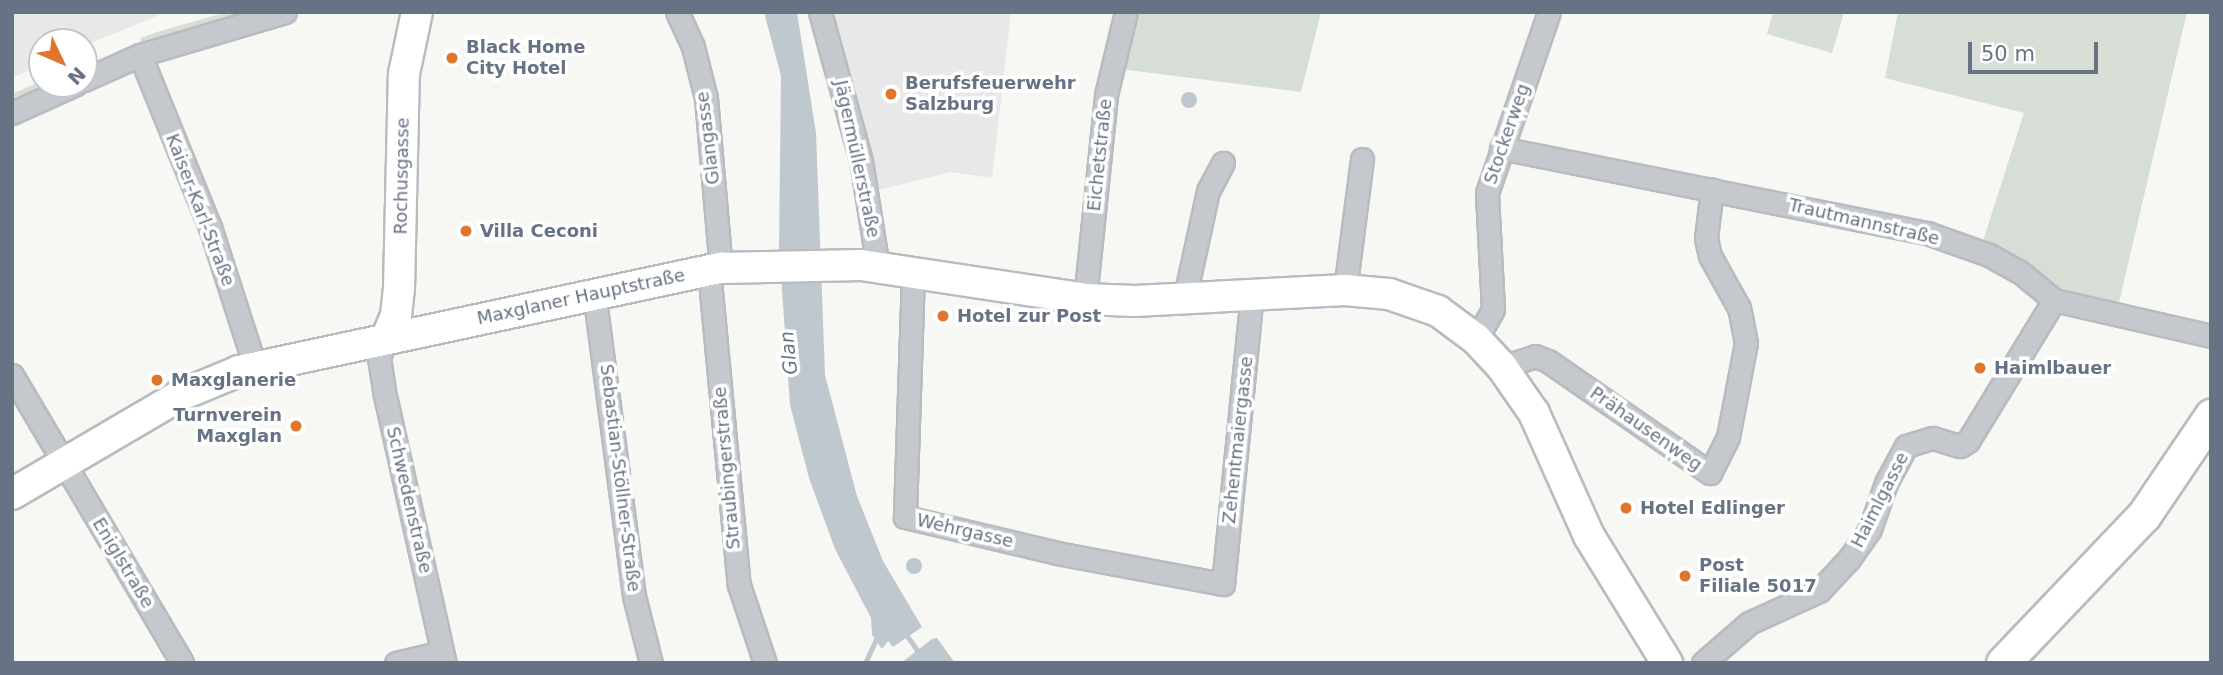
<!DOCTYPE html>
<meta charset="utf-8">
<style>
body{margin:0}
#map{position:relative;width:2223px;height:675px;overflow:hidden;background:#f7f7f4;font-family:"DejaVu Sans",sans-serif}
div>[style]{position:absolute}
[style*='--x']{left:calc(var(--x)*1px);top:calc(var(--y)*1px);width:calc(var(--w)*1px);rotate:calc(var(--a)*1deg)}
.built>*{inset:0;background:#e7e8e7}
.green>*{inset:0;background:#d7ded5}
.water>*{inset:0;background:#c0c8cf}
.round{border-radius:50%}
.stream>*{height:5px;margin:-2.5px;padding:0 2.5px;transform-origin:2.5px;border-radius:2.5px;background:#c0c8cf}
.roads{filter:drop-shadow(2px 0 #b8bbc0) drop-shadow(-2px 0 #b8bbc0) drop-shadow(0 2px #b8bbc0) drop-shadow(0 -2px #b8bbc0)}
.street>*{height:21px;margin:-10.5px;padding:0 10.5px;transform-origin:10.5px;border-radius:10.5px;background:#c5c8cc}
.secondary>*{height:30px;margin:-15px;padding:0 15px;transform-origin:15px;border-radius:15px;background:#fff}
.primary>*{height:33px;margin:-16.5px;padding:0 16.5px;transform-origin:16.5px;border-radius:16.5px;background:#fff}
.dots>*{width:19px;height:19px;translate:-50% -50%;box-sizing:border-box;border:4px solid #fff;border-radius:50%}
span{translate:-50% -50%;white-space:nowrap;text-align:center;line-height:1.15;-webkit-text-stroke:7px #fff;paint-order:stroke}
.poi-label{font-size:18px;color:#677285;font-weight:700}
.left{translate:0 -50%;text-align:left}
.right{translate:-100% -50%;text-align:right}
.street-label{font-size:18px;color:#677285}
.water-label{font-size:19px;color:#637380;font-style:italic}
.frame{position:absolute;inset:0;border:14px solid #677285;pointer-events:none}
.north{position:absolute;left:28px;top:28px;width:70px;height:70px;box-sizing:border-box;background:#fff;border:2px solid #c2c7ce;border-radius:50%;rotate:134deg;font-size:19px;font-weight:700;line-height:28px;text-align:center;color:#677285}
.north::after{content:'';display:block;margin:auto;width:24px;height:32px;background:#e0752b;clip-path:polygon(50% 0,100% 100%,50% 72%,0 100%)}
.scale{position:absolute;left:1968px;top:42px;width:130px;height:32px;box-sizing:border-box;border:4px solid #677285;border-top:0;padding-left:9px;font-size:21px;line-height:24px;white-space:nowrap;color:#677285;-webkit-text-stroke:5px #fff;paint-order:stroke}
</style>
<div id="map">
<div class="built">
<i style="clip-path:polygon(12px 12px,166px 12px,84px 46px,84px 42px,42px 42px,42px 64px,12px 78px)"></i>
<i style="clip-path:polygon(830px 12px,1011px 12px,992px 178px,951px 172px,878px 190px)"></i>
</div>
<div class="green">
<i style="clip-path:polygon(250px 12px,139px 45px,141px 38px,157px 32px,227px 12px)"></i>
<i style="clip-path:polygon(1135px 12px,1321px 12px,1301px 92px,1120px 69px)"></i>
<i style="clip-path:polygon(1773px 12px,1844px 12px,1832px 53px,1767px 34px)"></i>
<i style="clip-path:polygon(1898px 12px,2187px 12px,2118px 307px,2063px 294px,1982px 244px,2024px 113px,1885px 78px)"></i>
<i style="clip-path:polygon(42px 81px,53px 84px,12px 103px,12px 94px)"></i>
</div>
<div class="water">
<i style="clip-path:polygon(764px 12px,797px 12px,816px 133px,825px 375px,857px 496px,883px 561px,922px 627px,893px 647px,888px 641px,882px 649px,872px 635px,871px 618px,835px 549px,809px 478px,790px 405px,779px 247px,781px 76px)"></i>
<i class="round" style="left:1181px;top:92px;width:16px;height:16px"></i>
<i class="round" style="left:906px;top:558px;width:16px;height:16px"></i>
<i style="clip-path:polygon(937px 638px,955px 663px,901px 663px,932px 639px)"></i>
</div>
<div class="stream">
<i style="--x:905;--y:633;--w:37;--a:55"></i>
<i style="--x:865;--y:663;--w:31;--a:-65"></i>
</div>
<div class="roads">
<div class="street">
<i style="--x:677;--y:12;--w:38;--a:65"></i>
<i style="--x:693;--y:47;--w:53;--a:75.7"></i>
<i style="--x:706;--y:98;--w:171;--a:85"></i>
<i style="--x:820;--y:12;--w:155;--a:74.6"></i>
<i style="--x:861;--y:161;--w:107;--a:80.9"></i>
<i style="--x:140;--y:55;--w:186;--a:67.9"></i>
<i style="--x:210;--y:227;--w:146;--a:72.1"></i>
<i style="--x:84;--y:80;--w:61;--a:-24.1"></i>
<i style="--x:140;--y:55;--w:151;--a:-16.5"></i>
<i style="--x:12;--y:113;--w:70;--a:-24.4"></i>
<i style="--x:1501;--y:148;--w:434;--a:11.3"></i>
<i style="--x:1927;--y:233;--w:66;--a:19.5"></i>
<i style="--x:1989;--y:255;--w:35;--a:29"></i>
<i style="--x:2020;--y:272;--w:44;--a:39.5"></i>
<i style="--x:2054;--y:300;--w:161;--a:12.9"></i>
<i style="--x:709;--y:270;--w:316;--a:84.6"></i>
<i style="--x:739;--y:585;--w:82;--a:71.6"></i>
<i style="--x:913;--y:273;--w:244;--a:91.9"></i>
<i style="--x:905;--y:517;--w:156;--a:13.3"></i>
<i style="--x:1057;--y:553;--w:169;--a:10.6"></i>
<i style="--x:1223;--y:584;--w:289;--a:-84.3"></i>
<i style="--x:1345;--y:290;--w:132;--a:-82.6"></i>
<i style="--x:594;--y:292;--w:307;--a:82.5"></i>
<i style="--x:634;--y:596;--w:69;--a:75.8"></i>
<i style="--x:1085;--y:299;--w:205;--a:-84.1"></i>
<i style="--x:1106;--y:95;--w:85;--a:-76.5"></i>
<i style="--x:1184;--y:301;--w:113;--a:-77.7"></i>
<i style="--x:1208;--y:191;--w:32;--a:-62"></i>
<i style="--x:386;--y:339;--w:20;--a:110"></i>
<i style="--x:379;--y:358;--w:33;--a:81"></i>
<i style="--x:384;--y:391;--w:279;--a:77.4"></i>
<i style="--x:1476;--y:339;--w:34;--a:-60"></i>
<i style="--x:1493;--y:309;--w:116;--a:-93"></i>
<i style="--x:1487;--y:193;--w:191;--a:-71.1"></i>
<i style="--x:1502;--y:367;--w:35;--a:-18"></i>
<i style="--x:1535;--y:356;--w:14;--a:21"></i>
<i style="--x:1548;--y:361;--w:197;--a:34.7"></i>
<i style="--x:1710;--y:473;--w:40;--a:-63.4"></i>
<i style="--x:1728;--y:437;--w:96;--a:-79.2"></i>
<i style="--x:1746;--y:343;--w:36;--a:-101"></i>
<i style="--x:1739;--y:308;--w:60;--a:-119.1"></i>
<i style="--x:1710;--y:256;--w:18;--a:-103"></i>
<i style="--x:1706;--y:238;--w:49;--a:-83"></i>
<i style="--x:12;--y:375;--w:334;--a:59.4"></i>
<i style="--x:396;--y:663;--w:47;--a:-13.4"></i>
<i style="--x:1703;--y:663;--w:61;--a:-41"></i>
<i style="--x:1749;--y:623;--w:77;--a:-24.6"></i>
<i style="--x:1819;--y:591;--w:44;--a:-46.8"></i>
<i style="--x:1849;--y:559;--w:37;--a:-55"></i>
<i style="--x:1870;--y:529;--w:49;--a:-70.8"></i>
<i style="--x:1886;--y:483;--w:42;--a:-61.6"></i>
<i style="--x:1906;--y:446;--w:28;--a:-17"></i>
<i style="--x:1933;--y:438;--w:28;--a:17"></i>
<i style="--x:1960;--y:446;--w:9;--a:-32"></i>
<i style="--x:1968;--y:441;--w:165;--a:-58.6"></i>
</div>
<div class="secondary">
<i style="--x:386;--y:339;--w:25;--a:-67"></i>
<i style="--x:396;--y:316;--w:27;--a:-84"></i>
<i style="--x:399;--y:289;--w:215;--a:-88.7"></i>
<i style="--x:404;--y:74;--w:63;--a:-78.2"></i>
<i style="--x:12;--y:494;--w:194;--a:-30.4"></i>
<i style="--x:179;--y:396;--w:65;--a:-22.6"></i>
<i style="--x:239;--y:371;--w:493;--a:-12.1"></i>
<i style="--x:721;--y:268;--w:140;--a:-1.2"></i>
<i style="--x:861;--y:265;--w:227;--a:8.6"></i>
<i style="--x:1085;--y:299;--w:50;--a:2.3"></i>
<i style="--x:1135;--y:301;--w:210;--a:-3"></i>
<i style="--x:1345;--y:290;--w:44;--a:5.2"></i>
<i style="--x:1389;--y:294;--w:52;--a:19.1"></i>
<i style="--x:1438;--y:311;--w:47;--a:36.4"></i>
<i style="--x:1476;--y:339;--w:38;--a:47"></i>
<i style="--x:1502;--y:367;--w:56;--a:55.2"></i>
<i style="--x:1534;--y:413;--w:135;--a:65.9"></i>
<i style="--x:1589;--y:536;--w:149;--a:58.4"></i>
</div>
<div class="primary">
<i style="--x:2003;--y:663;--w:204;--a:-46.4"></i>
<i style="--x:2144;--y:515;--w:120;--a:-55.9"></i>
</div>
</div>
<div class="dots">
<i style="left:452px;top:58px;background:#e0752b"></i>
<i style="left:891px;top:94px;background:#e0752b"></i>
<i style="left:466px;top:231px;background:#e0752b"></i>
<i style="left:943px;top:316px;background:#e0752b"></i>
<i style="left:1980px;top:368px;background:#e0752b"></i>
<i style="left:157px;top:380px;background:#e0752b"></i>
<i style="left:296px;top:426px;background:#e0752b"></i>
<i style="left:1626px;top:508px;background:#e0752b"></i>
<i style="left:1685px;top:576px;background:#e0752b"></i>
</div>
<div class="poi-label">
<span class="left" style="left:466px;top:58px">Black Home<br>City Hotel</span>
<span class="left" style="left:905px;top:94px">Berufsfeuerwehr<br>Salzburg</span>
<span class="left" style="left:480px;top:231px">Villa Ceconi</span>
<span class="left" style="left:957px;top:316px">Hotel zur Post</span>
<span class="left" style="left:1994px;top:368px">Haimlbauer</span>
<span class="left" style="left:171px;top:380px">Maxglanerie</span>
<span class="right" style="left:282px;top:426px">Turnverein<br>Maxglan</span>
<span class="left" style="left:1640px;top:508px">Hotel Edlinger</span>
<span class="left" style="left:1699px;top:576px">Post<br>Filiale 5017</span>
</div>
<div class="street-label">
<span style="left:1507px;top:134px;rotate:-71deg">Stockerweg</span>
<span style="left:708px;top:138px;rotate:-97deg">Glangasse</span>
<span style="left:1100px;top:155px;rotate:-84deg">Eichetstraße</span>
<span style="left:857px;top:159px;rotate:78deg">Jägermüllerstraße</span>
<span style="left:402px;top:176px;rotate:-89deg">Rochusgasse</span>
<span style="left:200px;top:210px;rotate:69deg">Kaiser-Karl-Straße</span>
<span style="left:1864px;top:222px;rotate:13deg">Trautmannstraße</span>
<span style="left:581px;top:297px;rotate:-12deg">Maxglaner Hauptstraße</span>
<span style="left:1646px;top:429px;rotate:35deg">Prähausenweg</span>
<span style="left:1238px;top:440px;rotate:-84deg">Zehentmaiergasse</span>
<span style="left:727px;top:468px;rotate:-95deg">Straubingerstraße</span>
<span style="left:620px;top:478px;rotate:83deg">Sebastian-Stöllner-Straße</span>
<span style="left:409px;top:500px;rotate:77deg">Schwedenstraße</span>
<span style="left:1880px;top:500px;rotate:-63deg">Haimlgasse</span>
<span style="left:965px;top:531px;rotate:13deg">Wehrgasse</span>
<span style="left:123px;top:563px;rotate:59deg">Eniglstraße</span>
</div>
<div class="water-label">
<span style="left:789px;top:353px;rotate:-96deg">Glan</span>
</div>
<div class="frame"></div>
<div class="north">N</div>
<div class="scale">50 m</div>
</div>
